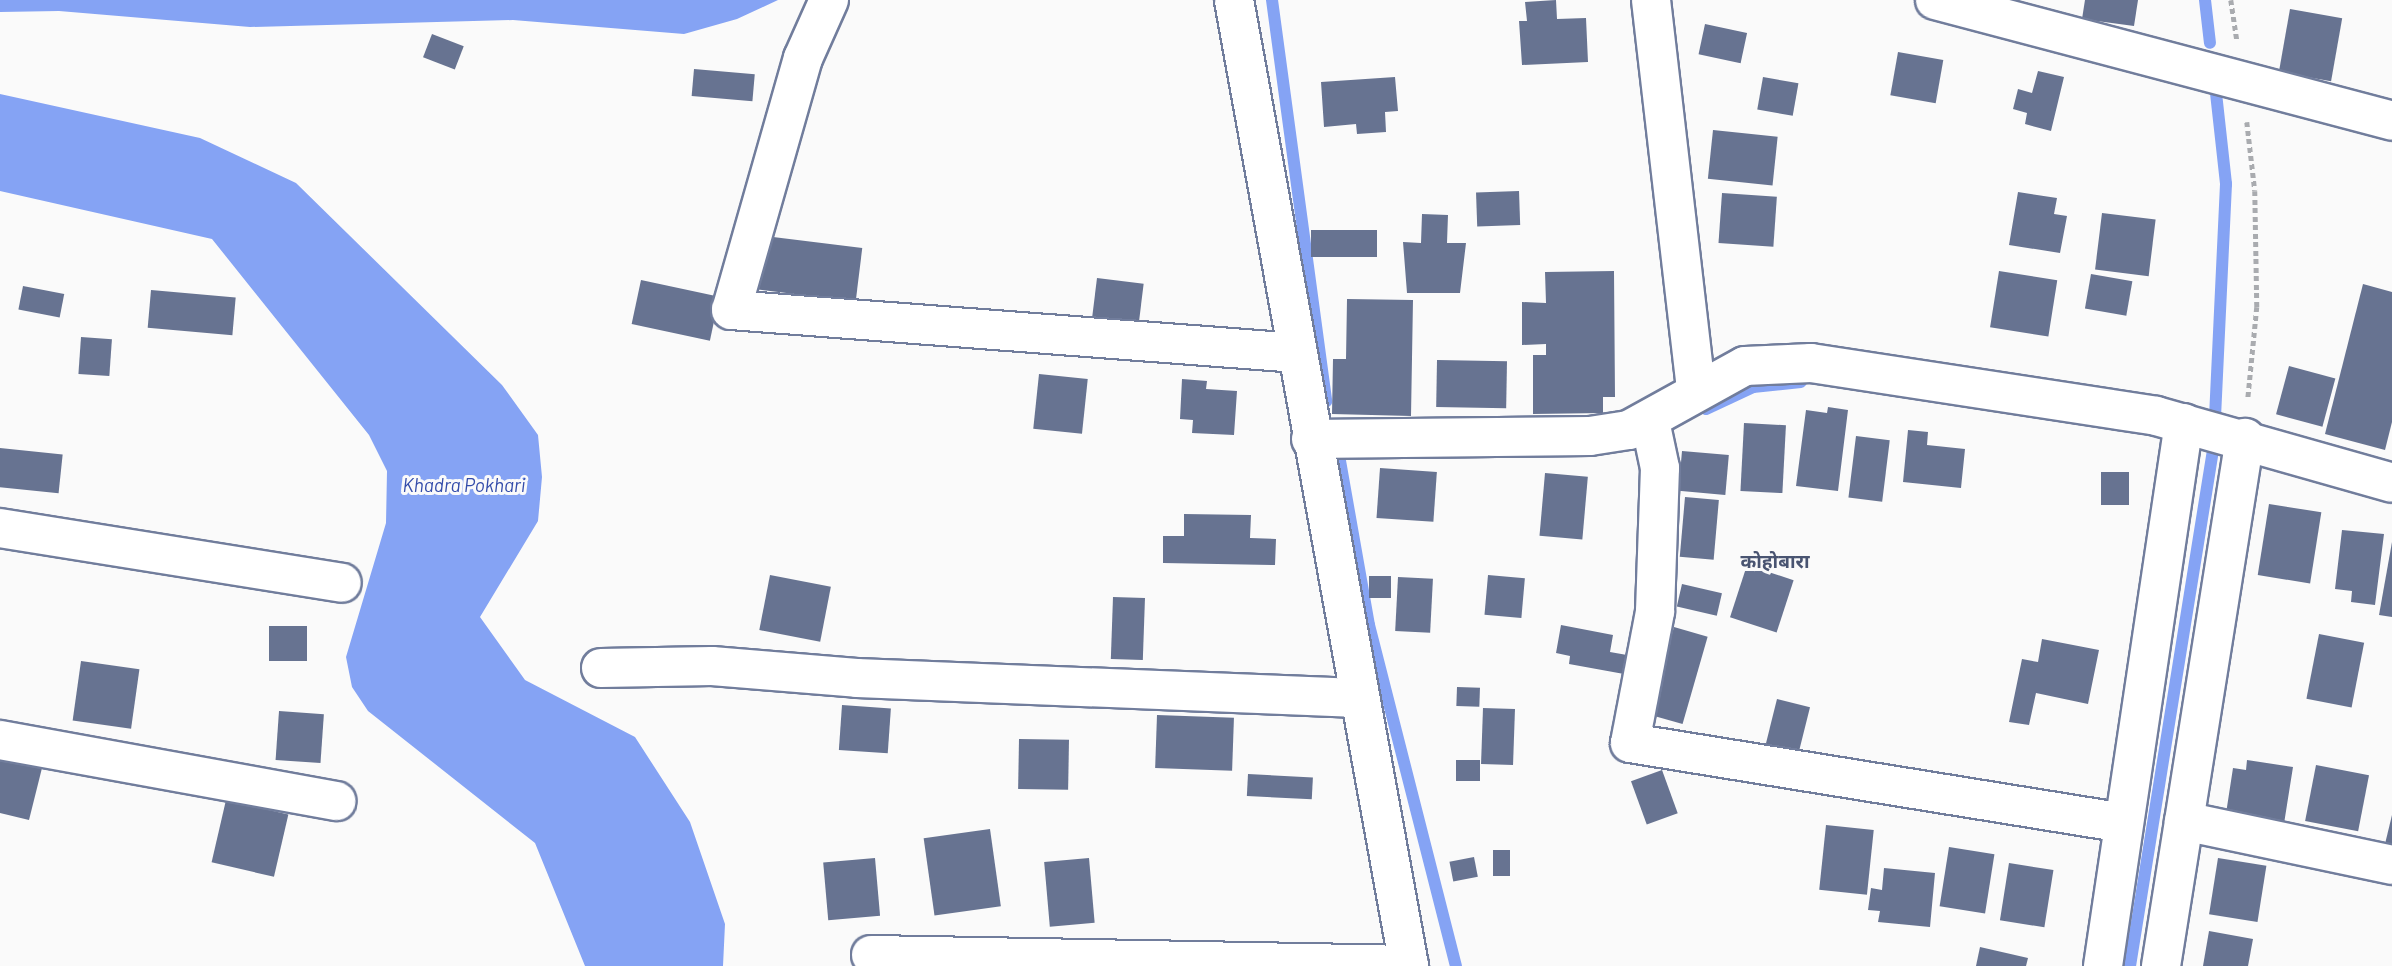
<!DOCTYPE html>
<meta charset="utf-8">
<style>
body{margin:0}
#map{position:relative;width:2392px;height:966px;overflow:hidden;background:#fafafa;font-family:Barlow,"Noto Sans Devanagari",sans-serif}
div>[style]{position:absolute}
[style*='--x']{left:calc(var(--x)*1px);top:calc(var(--y)*1px);width:calc(var(--w)*1px);rotate:calc(var(--a)*1deg)}
.water>*{inset:0;background:#85a3f4}
.stream>*{height:12px;margin:-6px;padding:0 6px;transform-origin:6px;border-radius:6px;background:#85a3f4}
.building>*{inset:0;background:#677391;transform-origin:0 0}
.path>*{height:4.5px;margin-top:-2.25px;transform-origin:0;background:repeating-linear-gradient(90deg,#a9abaf 0 5px,transparent 0 8.5px)}
.roads{filter:drop-shadow(2px 0 #717d9c) drop-shadow(-2px 0 #717d9c) drop-shadow(0 2px #717d9c) drop-shadow(0 -2px #717d9c)}
.minor>*{height:38px;margin:-19px;padding:0 19px;transform-origin:19px;border-radius:19px;background:#fff}
.tertiary>*{height:38px;margin:-19px;padding:0 19px;transform-origin:19px;border-radius:19px;background:#fff}
span{translate:-50% -50%;white-space:nowrap;text-align:center;line-height:1.15;-webkit-text-stroke:6px #fafafa;paint-order:stroke}
.water-label{font-size:19px;color:#334caa;font-style:italic}
.neighbourhood-label{font-size:19px;color:#495471;font-weight:700}
</style>
<div id="map">
<div class="water">
<i style="clip-path:polygon(0 0,778px 0,737px 19px,684px 34px,513px 20px,250px 27px,59px 11px,0 12px)"></i>
<i style="clip-path:polygon(0 94px,200px 138px,296px 183px,502px 385px,538px 435px,542px 477px,538px 521px,480px 617px,525px 680px,635px 737px,690px 822px,725px 924px,723px 966px,585px 966px,535px 843px,368px 711px,352px 687px,346px 657px,386px 523px,387px 471px,369px 435px,212px 239px,0 191px)"></i>
</div>
<div class="stream">
<i style="--x:1272;--y:0;--w:405;--a:82.3"></i>
<i style="--x:2205;--y:0;--w:43;--a:83.4"></i>
<i style="--x:2215;--y:84;--w:101;--a:83.7"></i>
<i style="--x:2226;--y:184;--w:236;--a:92.7"></i>
<i style="--x:1706;--y:409;--w:52;--a:-25.1"></i>
<i style="--x:1753;--y:387;--w:48;--a:-5.9"></i>
<i style="--x:1339;--y:455;--w:173;--a:80"></i>
<i style="--x:1369;--y:625;--w:352;--a:75.7"></i>
<i style="--x:2130;--y:966;--w:523;--a:-80.86"></i>
</div>
<div class="building">
<i style="clip-path:polygon(1556px 0,1557px 19px,1586px 18px,1588px 62px,1522px 65px,1519px 21px,1527px 21px,1525px 2px)"></i>
<i style="clip-path:polygon(2085px 0,2138px 0,2134px 26px,2082px 19px)"></i>
<i style="left:2290px;top:9px;width:53px;height:64px;rotate:10deg"></i>
<i style="left:1705px;top:24px;width:43px;height:31px;rotate:12deg"></i>
<i style="left:432px;top:34px;width:34px;height:25px;rotate:21deg"></i>
<i style="left:1898px;top:52px;width:46px;height:44px;rotate:10deg"></i>
<i style="left:694px;top:69px;width:61px;height:27px;rotate:5deg"></i>
<i style="clip-path:polygon(2038px 71px,2064px 77px,2051px 131px,2025px 124px,2027px 113px,2013px 109px,2018px 89px,2032px 93px)"></i>
<i style="clip-path:polygon(1395px 77px,1398px 111px,1385px 112px,1386px 132px,1357px 134px,1356px 124px,1324px 127px,1321px 82px)"></i>
<i style="left:1763px;top:77px;width:36px;height:33px;rotate:10deg"></i>
<i style="left:1713px;top:130px;width:65px;height:49px;rotate:6deg"></i>
<i style="left:1519px;top:191px;width:34px;height:43px;rotate:88deg"></i>
<i style="clip-path:polygon(2018px 192px,2057px 198px,2054px 214px,2067px 216px,2060px 253px,2009px 245px)"></i>
<i style="left:1722px;top:193px;width:55px;height:50px;rotate:4deg"></i>
<i style="left:2102px;top:213px;width:54px;height:57px;rotate:7deg"></i>
<i style="clip-path:polygon(1422px 214px,1448px 215px,1447px 243px,1466px 243px,1460px 293px,1407px 293px,1403px 242px,1421px 243px)"></i>
<i style="left:1311px;top:230px;width:66px;height:27px"></i>
<i style="left:765px;top:236px;width:98px;height:54px;rotate:7deg"></i>
<i style="clip-path:polygon(1614px 271px,1615px 397px,1603px 397px,1603px 413px,1533px 414px,1533px 355px,1546px 355px,1546px 344px,1522px 345px,1522px 302px,1546px 303px,1545px 272px)"></i>
<i style="left:1999px;top:271px;width:59px;height:57px;rotate:9deg"></i>
<i style="left:2091px;top:274px;width:42px;height:35px;rotate:10deg"></i>
<i style="left:1097px;top:278px;width:47px;height:58px;rotate:7deg"></i>
<i style="left:641px;top:280px;width:80px;height:45px;rotate:12deg"></i>
<i style="clip-path:polygon(2363px 284px,2392px 292px,2392px 422px,2385px 450px,2325px 434px)"></i>
<i style="left:23px;top:286px;width:42px;height:24px;rotate:11deg"></i>
<i style="left:151px;top:290px;width:85px;height:38px;rotate:5deg"></i>
<i style="clip-path:polygon(1347px 299px,1413px 300px,1411px 416px,1332px 414px,1333px 359px,1346px 359px)"></i>
<i style="left:81px;top:337px;width:31px;height:37px;rotate:4deg"></i>
<i style="left:1437px;top:360px;width:70px;height:47px;rotate:1deg"></i>
<i style="left:2289px;top:366px;width:48px;height:50px;rotate:15deg"></i>
<i style="left:1039px;top:374px;width:49px;height:55px;rotate:6deg"></i>
<i style="clip-path:polygon(1182px 379px,1207px 381px,1206px 389px,1237px 391px,1234px 435px,1192px 433px,1193px 420px,1180px 419px)"></i>
<i style="clip-path:polygon(1828px 407px,1848px 410px,1838px 491px,1796px 486px,1806px 410px,1827px 413px)"></i>
<i style="left:1744px;top:423px;width:42px;height:68px;rotate:3deg"></i>
<i style="clip-path:polygon(1908px 430px,1928px 432px,1927px 445px,1965px 449px,1961px 488px,1903px 482px)"></i>
<i style="left:1856px;top:436px;width:34px;height:62px;rotate:7deg"></i>
<i style="left:0;top:448px;width:63px;height:39px;rotate:6deg"></i>
<i style="left:1682px;top:451px;width:47px;height:40px;rotate:5deg"></i>
<i style="left:1380px;top:468px;width:57px;height:50px;rotate:4deg"></i>
<i style="left:2101px;top:472px;width:28px;height:33px"></i>
<i style="left:1545px;top:473px;width:43px;height:63px;rotate:5deg"></i>
<i style="left:1685px;top:497px;width:34px;height:60px;rotate:5deg"></i>
<i style="left:2269px;top:504px;width:53px;height:72px;rotate:9deg"></i>
<i style="clip-path:polygon(1184px 514px,1251px 515px,1250px 538px,1276px 539px,1275px 565px,1163px 563px,1163px 536px,1184px 536px)"></i>
<i style="clip-path:polygon(2342px 530px,2384px 534px,2375px 605px,2351px 602px,2352px 591px,2335px 589px)"></i>
<i style="clip-path:polygon(2392px 542px,2392px 617px,2379px 615px)"></i>
<i style="left:1747px;top:565px;width:49px;height:55px;rotate:18deg"></i>
<i style="left:770px;top:575px;width:62px;height:56px;rotate:11deg"></i>
<i style="left:1488px;top:575px;width:37px;height:40px;rotate:5deg"></i>
<i style="left:1391px;top:576px;width:22px;height:22px;rotate:90deg"></i>
<i style="left:1398px;top:577px;width:35px;height:54px;rotate:3deg"></i>
<i style="left:1682px;top:584px;width:41px;height:23px;rotate:13deg"></i>
<i style="left:1113px;top:597px;width:32px;height:62px;rotate:2deg"></i>
<i style="clip-path:polygon(1561px 625px,1613px 635px,1610px 652px,1627px 655px,1624px 674px,1569px 664px,1570px 656px,1556px 653px)"></i>
<i style="left:307px;top:626px;width:35px;height:38px;rotate:90deg"></i>
<i style="left:1674px;top:627px;width:35px;height:91px;rotate:16deg"></i>
<i style="left:2319px;top:634px;width:46px;height:66px;rotate:11deg"></i>
<i style="clip-path:polygon(2042px 639px,2099px 650px,2088px 704px,2036px 693px,2029px 725px,2009px 722px,2022px 659px,2038px 662px)"></i>
<i style="left:81px;top:661px;width:59px;height:60px;rotate:8deg"></i>
<i style="left:1457px;top:687px;width:23px;height:19px;rotate:2deg"></i>
<i style="left:1777px;top:699px;width:34px;height:46px;rotate:14deg"></i>
<i style="left:842px;top:705px;width:49px;height:45px;rotate:4deg"></i>
<i style="left:1483px;top:708px;width:32px;height:56px;rotate:2deg"></i>
<i style="left:279px;top:711px;width:45px;height:49px;rotate:4deg"></i>
<i style="left:1157px;top:715px;width:77px;height:53px;rotate:2deg"></i>
<i style="left:1019px;top:739px;width:50px;height:50px;rotate:1deg"></i>
<i style="clip-path:polygon(0 758px,42px 768px,29px 820px,0 813px)"></i>
<i style="left:1456px;top:760px;width:24px;height:21px"></i>
<i style="clip-path:polygon(2247px 760px,2293px 767px,2283px 830px,2225px 820px,2233px 768px,2246px 770px)"></i>
<i style="left:2316px;top:765px;width:54px;height:57px;rotate:11deg"></i>
<i style="left:1662px;top:770px;width:46px;height:33px;rotate:70deg"></i>
<i style="left:1248px;top:774px;width:65px;height:22px;rotate:3deg"></i>
<i style="left:226px;top:800px;width:64px;height:64px;rotate:13deg"></i>
<i style="clip-path:polygon(2392px 815px,2392px 845px,2385px 844px)"></i>
<i style="left:1826px;top:825px;width:48px;height:65px;rotate:6deg"></i>
<i style="left:990px;top:829px;width:78px;height:67px;rotate:82deg"></i>
<i style="left:1949px;top:847px;width:46px;height:60px;rotate:9deg"></i>
<i style="left:1493px;top:850px;width:17px;height:26px"></i>
<i style="left:1474px;top:857px;width:20px;height:25px;rotate:79deg"></i>
<i style="left:875px;top:858px;width:58px;height:52px;rotate:85deg"></i>
<i style="left:1089px;top:858px;width:65px;height:45px;rotate:85deg"></i>
<i style="left:2218px;top:858px;width:49px;height:57px;rotate:9deg"></i>
<i style="left:2009px;top:863px;width:45px;height:58px;rotate:9deg"></i>
<i style="clip-path:polygon(1884px 868px,1935px 873px,1930px 927px,1878px 922px,1880px 911px,1868px 910px,1871px 888px,1882px 890px)"></i>
<i style="clip-path:polygon(2209px 931px,2253px 939px,2248px 966px,2203px 966px)"></i>
<i style="clip-path:polygon(1980px 947px,2028px 958px,2026px 966px,1976px 966px)"></i>
</div>
<div class="path">
<i style="--x:2231;--y:0;--w:40;--a:81.5"></i>
<i style="--x:2247;--y:122;--w:69;--a:83.4"></i>
<i style="--x:2255;--y:191;--w:116;--a:89"></i>
<i style="--x:2257;--y:307;--w:92;--a:95.6"></i>
</div>
<div class="roads">
<div class="minor">
<i style="--x:829;--y:0;--w:64;--a:114.1"></i>
<i style="--x:803;--y:58;--w:262;--a:105.9"></i>
<i style="--x:731;--y:310;--w:568;--a:4.34"></i>
<i style="--x:1651;--y:0;--w:393;--a:83.4"></i>
<i style="--x:1935;--y:0;--w:473;--a:14.8"></i>
<i style="--x:1650;--y:421;--w:48;--a:78"></i>
<i style="--x:1660;--y:468;--w:144;--a:92"></i>
<i style="--x:1655;--y:612;--w:133;--a:100.8"></i>
<i style="--x:1630;--y:743;--w:500;--a:9.2"></i>
<i style="--x:1311;--y:439;--w:279;--a:-0.6"></i>
<i style="--x:1590;--y:436;--w:39;--a:-9"></i>
<i style="--x:1629;--y:430;--w:132;--a:-28.9"></i>
<i style="--x:1745;--y:366;--w:66;--a:-2.6"></i>
<i style="--x:1811;--y:363;--w:349;--a:8.7"></i>
<i style="--x:2156;--y:416;--w:245;--a:15.8"></i>
<i style="--x:0;--y:528;--w:346;--a:9.1"></i>
<i style="--x:601;--y:668;--w:111;--a:-1"></i>
<i style="--x:712;--y:666;--w:145;--a:4.7"></i>
<i style="--x:857;--y:678;--w:501;--a:2.29"></i>
<i style="--x:0;--y:740;--w:342;--a:10.3"></i>
<i style="--x:2184;--y:821;--w:213;--a:11.9"></i>
<i style="--x:871;--y:955;--w:538;--a:1.06"></i>
<i style="--x:2103;--y:966;--w:549;--a:-81.52"></i>
<i style="--x:2161;--y:966;--w:535;--a:-80.96"></i>
</div>
<div class="tertiary">
<i style="--x:1234;--y:0;--w:982;--a:79.73"></i>
</div>
</div>
<div class="water-label">
<span style="left:464px;top:485px">Khadra Pokhari</span>
</div>
<div class="neighbourhood-label">
<span style="left:1775px;top:561px">कोहोबारा</span>
</div>
</div>
